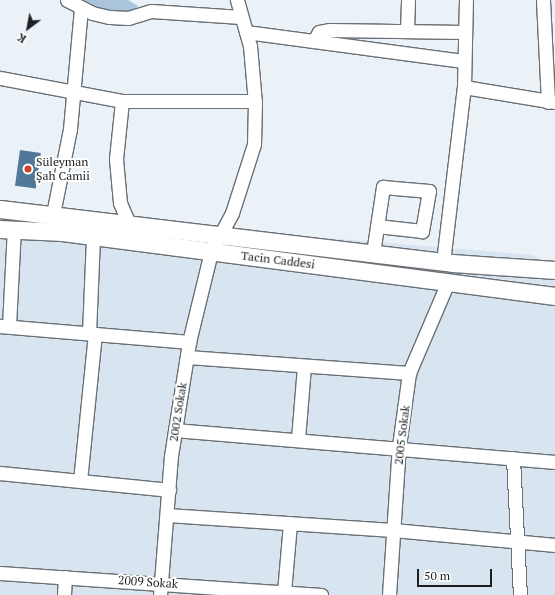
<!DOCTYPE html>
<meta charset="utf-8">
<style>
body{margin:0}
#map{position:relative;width:555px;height:595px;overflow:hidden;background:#eaf1f7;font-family:"PT Serif",serif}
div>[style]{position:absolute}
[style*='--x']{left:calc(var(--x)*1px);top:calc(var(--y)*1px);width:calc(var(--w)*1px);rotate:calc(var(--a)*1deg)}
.built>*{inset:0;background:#d8e5f0}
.green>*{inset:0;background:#aac5db}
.building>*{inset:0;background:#517898;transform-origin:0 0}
.roads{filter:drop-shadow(1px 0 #6a7075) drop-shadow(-1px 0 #6a7075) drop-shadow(0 1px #6a7075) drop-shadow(0 -1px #6a7075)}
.minor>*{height:13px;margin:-6.5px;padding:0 6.5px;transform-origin:6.5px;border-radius:6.5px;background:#fff}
.major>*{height:17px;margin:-8.5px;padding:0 8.5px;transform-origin:8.5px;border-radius:8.5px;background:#fff}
.dots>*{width:11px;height:11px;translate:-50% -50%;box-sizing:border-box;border:2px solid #fff;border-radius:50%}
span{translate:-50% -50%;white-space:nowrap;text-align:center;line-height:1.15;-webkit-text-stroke:4px #fff;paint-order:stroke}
.poi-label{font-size:12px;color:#1c1e20}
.left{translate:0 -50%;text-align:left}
.street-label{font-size:12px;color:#1c1e20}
.north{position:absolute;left:8px;top:8px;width:40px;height:40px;-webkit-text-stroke:3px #fff;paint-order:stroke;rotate:212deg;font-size:11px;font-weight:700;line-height:16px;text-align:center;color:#1c1e20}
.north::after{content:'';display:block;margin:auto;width:14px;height:18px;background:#1c1e20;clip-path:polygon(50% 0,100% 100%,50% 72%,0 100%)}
.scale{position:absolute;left:417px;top:569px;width:75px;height:18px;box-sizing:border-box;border:2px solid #1c1e20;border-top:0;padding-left:5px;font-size:12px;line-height:14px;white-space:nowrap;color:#1c1e20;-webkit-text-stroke:3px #fff;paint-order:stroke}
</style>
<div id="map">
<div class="built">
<i style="clip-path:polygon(0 211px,533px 255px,555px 266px,555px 595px,0 595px)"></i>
</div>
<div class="green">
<i style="clip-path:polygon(84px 0,128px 0,138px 6px,132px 12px,101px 9px)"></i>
</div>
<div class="building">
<i style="left:20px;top:150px;width:21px;height:36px;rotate:8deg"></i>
</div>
<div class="roads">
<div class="minor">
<i style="--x:67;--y:0;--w:28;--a:27"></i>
<i style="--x:92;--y:13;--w:18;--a:13"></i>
<i style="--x:110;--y:17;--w:18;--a:3"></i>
<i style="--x:128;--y:18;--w:24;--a:-17"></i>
<i style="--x:151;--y:11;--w:90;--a:3.8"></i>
<i style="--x:543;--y:0;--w:102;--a:87.2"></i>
<i style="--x:407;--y:30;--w:30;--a:-88"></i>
<i style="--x:246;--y:32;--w:219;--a:7.6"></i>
<i style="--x:314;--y:41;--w:10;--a:-61"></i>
<i style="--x:319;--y:32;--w:10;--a:-11"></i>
<i style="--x:329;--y:30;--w:135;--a:0.8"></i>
<i style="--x:0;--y:78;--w:124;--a:10.7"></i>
<i style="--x:464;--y:87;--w:92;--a:9.4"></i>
<i style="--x:53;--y:214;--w:87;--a:-78.7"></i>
<i style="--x:70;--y:129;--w:122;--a:-84.8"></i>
<i style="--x:129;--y:224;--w:23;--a:-113"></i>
<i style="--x:120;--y:203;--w:44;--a:-95.2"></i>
<i style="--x:116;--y:159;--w:58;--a:-84.1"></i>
<i style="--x:122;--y:101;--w:133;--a:0"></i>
<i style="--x:373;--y:253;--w:67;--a:-81.4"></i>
<i style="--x:383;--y:187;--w:46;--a:5"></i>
<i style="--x:429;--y:191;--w:41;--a:99.9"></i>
<i style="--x:422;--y:231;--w:45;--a:-173.7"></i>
<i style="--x:443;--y:262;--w:176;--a:-83.2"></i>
<i style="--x:464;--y:87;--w:87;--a:-88.7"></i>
<i style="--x:0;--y:326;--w:190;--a:4.8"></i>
<i style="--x:9;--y:326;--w:98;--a:-87.1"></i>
<i style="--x:89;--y:333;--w:97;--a:-87.6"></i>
<i style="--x:187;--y:357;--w:223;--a:4.1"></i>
<i style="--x:175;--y:430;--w:381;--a:4.8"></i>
<i style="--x:298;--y:439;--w:73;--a:-85.3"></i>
<i style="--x:513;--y:458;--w:137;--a:87.1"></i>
<i style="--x:0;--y:473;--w:170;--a:5.7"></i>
<i style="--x:80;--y:481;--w:148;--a:-84.2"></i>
<i style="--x:167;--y:515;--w:226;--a:3.8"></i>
<i style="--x:393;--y:530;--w:163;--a:5.3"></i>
<i style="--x:0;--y:573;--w:322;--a:3.9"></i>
<i style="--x:284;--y:592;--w:69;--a:-85"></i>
<i style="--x:64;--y:595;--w:18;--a:-87"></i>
<i style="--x:160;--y:595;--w:139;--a:-85.5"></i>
<i style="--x:171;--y:456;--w:115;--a:-81"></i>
<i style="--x:189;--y:342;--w:93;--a:-76.3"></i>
<i style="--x:211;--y:252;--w:44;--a:-61.7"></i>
<i style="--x:232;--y:213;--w:72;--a:-72.3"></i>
<i style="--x:254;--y:144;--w:41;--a:-88.6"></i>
<i style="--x:255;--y:103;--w:57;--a:-95"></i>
<i style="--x:250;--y:46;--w:48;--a:-105.8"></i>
<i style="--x:389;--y:595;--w:149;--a:-86.2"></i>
<i style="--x:399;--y:446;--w:74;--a:-82.2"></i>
<i style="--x:409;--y:373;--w:99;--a:-66.8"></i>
</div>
<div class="major">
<i style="--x:0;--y:209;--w:455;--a:6.8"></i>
<i style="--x:452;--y:263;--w:103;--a:3.9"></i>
<i style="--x:0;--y:229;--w:62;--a:2.8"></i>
<i style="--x:62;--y:232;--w:497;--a:7.4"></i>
</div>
</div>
<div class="dots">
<i style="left:28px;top:169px;background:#cc4124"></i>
</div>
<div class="poi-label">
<span class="left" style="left:36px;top:169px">Süleyman<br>Şah Camii</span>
</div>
<div class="street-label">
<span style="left:278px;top:260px;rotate:7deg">Tacin Caddesi</span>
<span style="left:178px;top:412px;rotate:-81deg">2002 Sokak</span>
<span style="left:402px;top:435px;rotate:-83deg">2005 Sokak</span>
<span style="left:148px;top:582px;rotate:4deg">2009 Sokak</span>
</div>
<div class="north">K</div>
<div class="scale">50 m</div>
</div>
